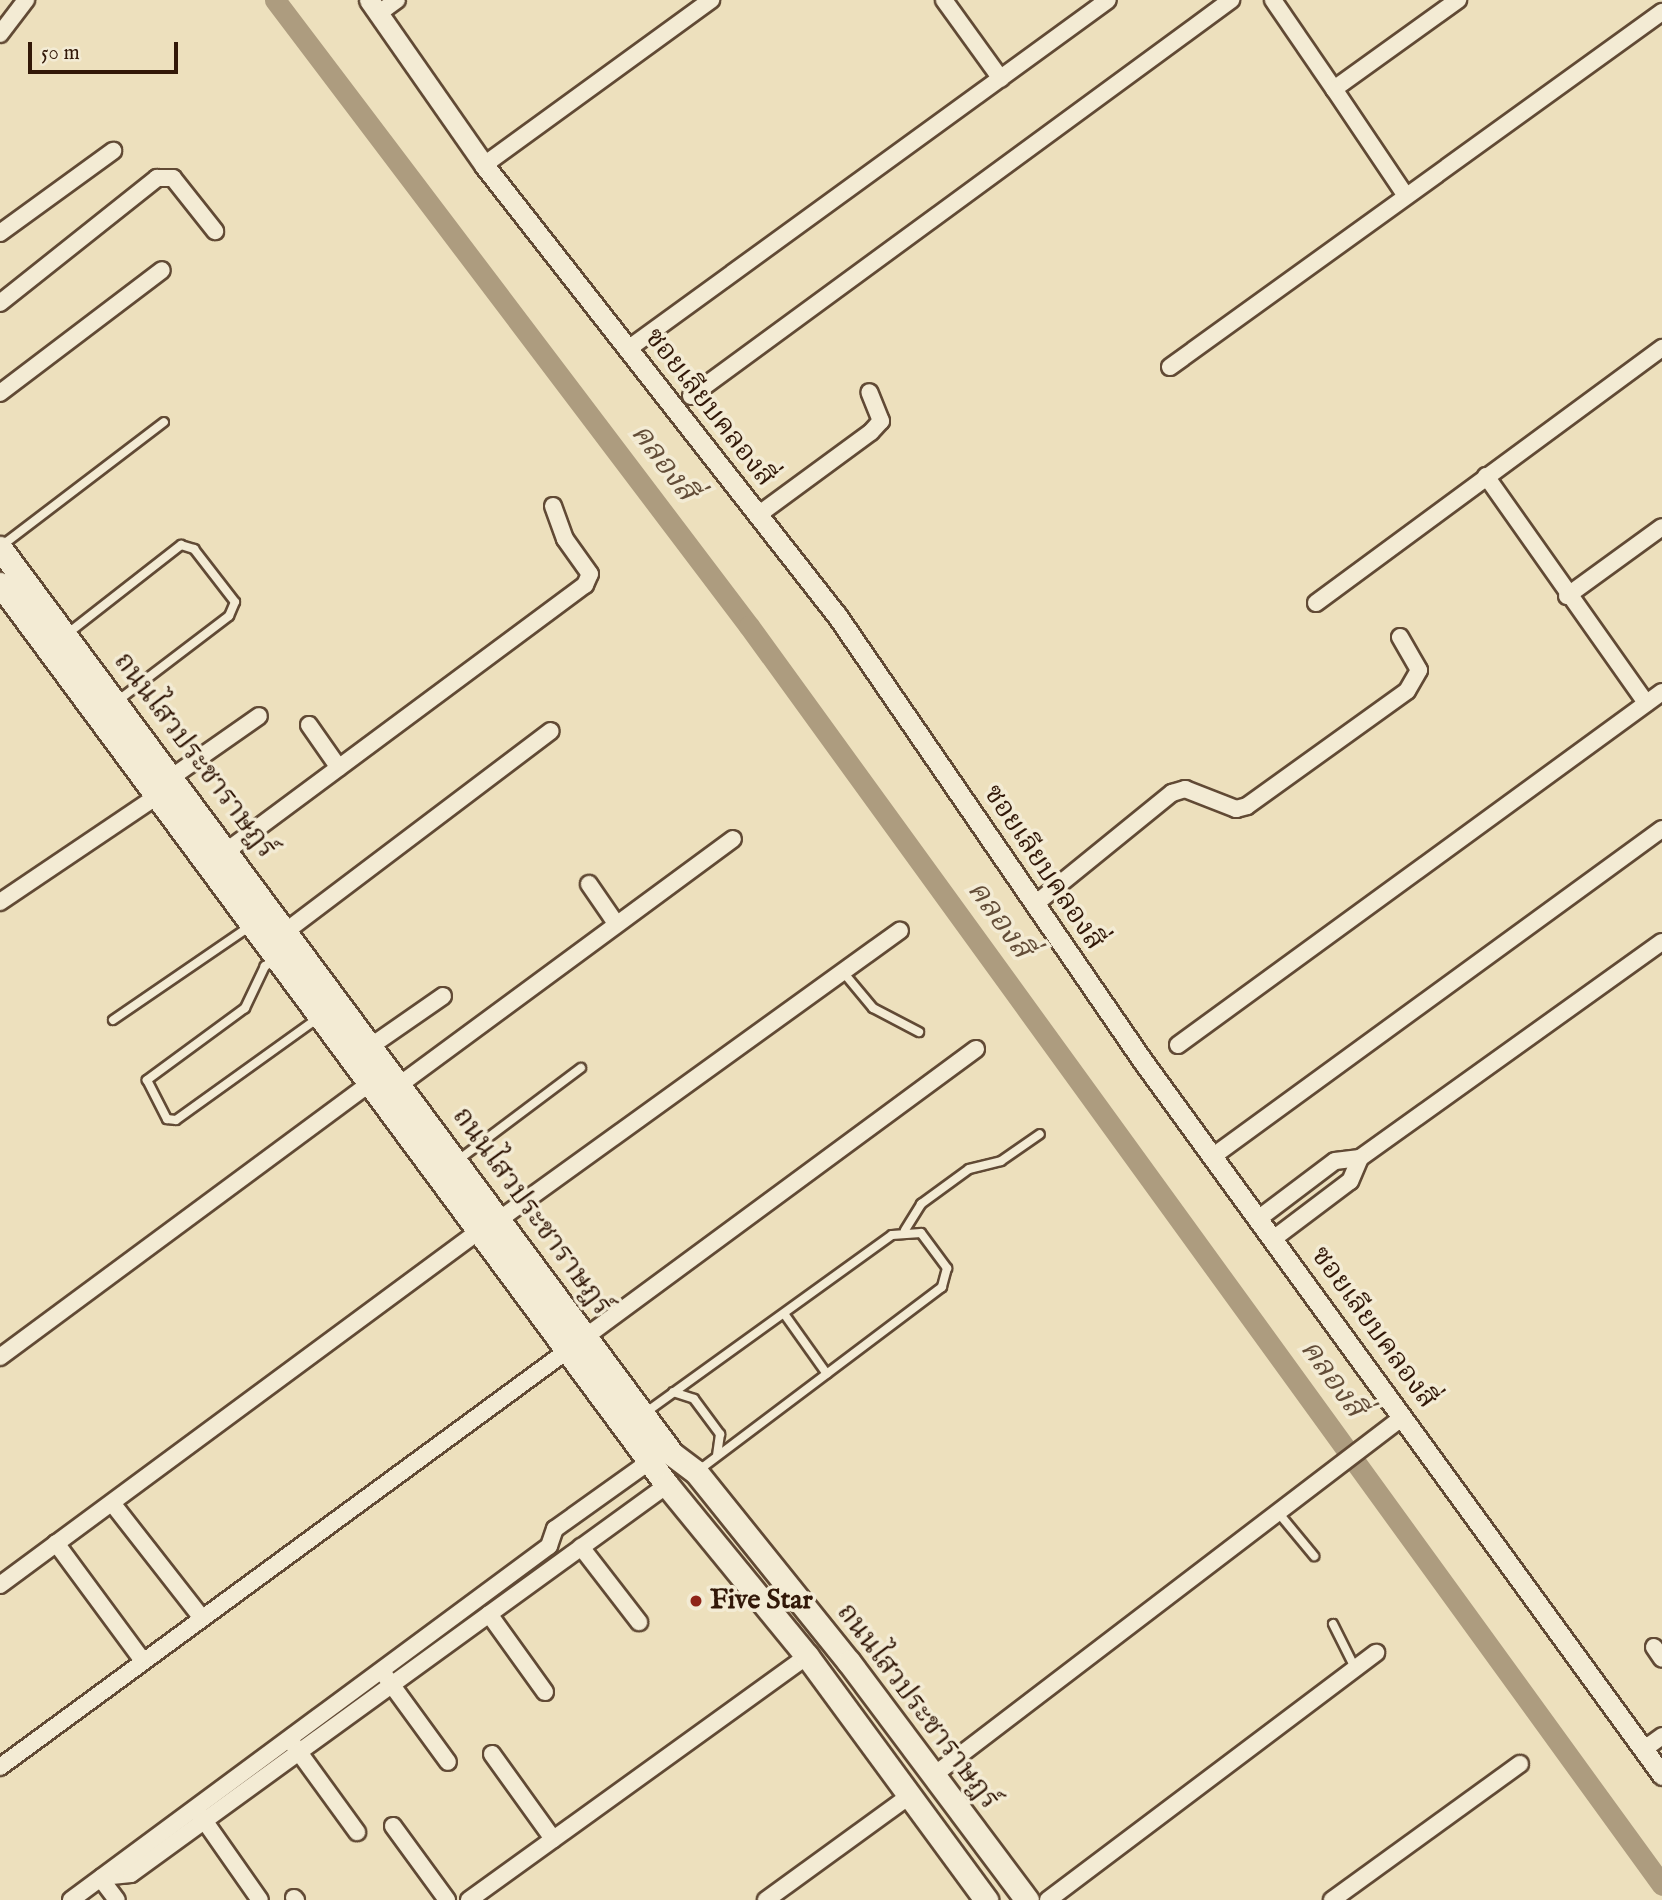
<!DOCTYPE html>
<meta charset="utf-8">
<style>
body{margin:0}
#map{position:relative;width:1662px;height:1900px;overflow:hidden;background:#ede0bd;font-family:"IM FELL English","Noto Serif Thai",serif}
div>[style]{position:absolute}
[style*='--x']{left:calc(var(--x)*1px);top:calc(var(--y)*1px);width:calc(var(--w)*1px);rotate:calc(var(--a)*1deg)}
.canal>*{height:21px;margin:-10.5px;padding:0 10.5px;transform-origin:10.5px;border-radius:10.5px;background:#ad9c7f}
.roads{filter:drop-shadow(2px 0 #614a35) drop-shadow(-2px 0 #614a35) drop-shadow(0 2px #614a35) drop-shadow(0 -2px #614a35)}
.service>*{height:8px;margin:-4px;padding:0 4px;transform-origin:4px;border-radius:4px;background:#f3ebd4}
.minor>*{height:16px;margin:-8px;padding:0 8px;transform-origin:8px;border-radius:8px;background:#f3ebd4}
.tertiary>*{height:19px;margin:-9.5px;padding:0 9.5px;transform-origin:9.5px;border-radius:9.5px;background:#f3ebd4}
.secondary>*{height:23px;margin:-11.5px;padding:0 11.5px;transform-origin:11.5px;border-radius:11.5px;background:#f3ebd4}
.dots>*{width:19px;height:19px;translate:-50% -50%;box-sizing:border-box;border:4px solid #f3ebd4;border-radius:50%}
span{translate:-50% -50%;white-space:nowrap;text-align:center;line-height:1.15;-webkit-text-stroke:7px #f3ebd4;paint-order:stroke}
.street-label{font-size:28px;color:#321808}
.poi-label{font-size:28px;color:#321808;font-weight:700}
.left{translate:0 -50%;text-align:left}
.water-label{font-size:30px;color:#634d38;font-style:italic}
.scale{position:absolute;left:28px;top:42px;width:150px;height:32px;box-sizing:border-box;border:4px solid #321808;border-top:0;padding-left:9px;font-size:21px;line-height:24px;white-space:nowrap;color:#321808;-webkit-text-stroke:5px #f3ebd4;paint-order:stroke}
</style>
<div id="map">
<div class="canal">
<i style="--x:275;--y:0;--w:785;--a:52.87"></i>
<i style="--x:749;--y:626;--w:1555;--a:54.05"></i>
</div>
<div class="roads">
<div class="service">
<i style="--x:0;--y:547;--w:206;--a:-37.3"></i>
<i style="--x:67;--y:634;--w:145;--a:-38"></i>
<i style="--x:181;--y:545;--w:14;--a:17"></i>
<i style="--x:194;--y:549;--w:67;--a:52.3"></i>
<i style="--x:235;--y:602;--w:15;--a:113"></i>
<i style="--x:229;--y:616;--w:142;--a:142.7"></i>
<i style="--x:276;--y:960;--w:13;--a:151"></i>
<i style="--x:265;--y:966;--w:47;--a:115.5"></i>
<i style="--x:245;--y:1008;--w:122;--a:143.7"></i>
<i style="--x:147;--y:1080;--w:44;--a:62.9"></i>
<i style="--x:167;--y:1119;--w:9;--a:6"></i>
<i style="--x:176;--y:1120;--w:175;--a:-35.7"></i>
<i style="--x:843;--y:972;--w:47;--a:50.2"></i>
<i style="--x:873;--y:1008;--w:52;--a:27.6"></i>
<i style="--x:113;--y:1020;--w:168;--a:-34.4"></i>
<i style="--x:457;--y:1161;--w:155;--a:-36.9"></i>
<i style="--x:905;--y:1230;--w:31;--a:-58"></i>
<i style="--x:921;--y:1204;--w:59;--a:-36.1"></i>
<i style="--x:969;--y:1169;--w:33;--a:-14"></i>
<i style="--x:1001;--y:1161;--w:47;--a:-34.7"></i>
<i style="--x:785;--y:1315;--w:72;--a:54.6"></i>
<i style="--x:673;--y:1392;--w:22;--a:18"></i>
<i style="--x:694;--y:1399;--w:44;--a:53.4"></i>
<i style="--x:720;--y:1434;--w:21;--a:98"></i>
<i style="--x:645;--y:1413;--w:304;--a:-35.8"></i>
<i style="--x:892;--y:1235;--w:29;--a:-4"></i>
<i style="--x:921;--y:1233;--w:44;--a:53.4"></i>
<i style="--x:947;--y:1268;--w:20;--a:105"></i>
<i style="--x:942;--y:1287;--w:306;--a:143"></i>
<i style="--x:1276;--y:1510;--w:60;--a:50.4"></i>
<i style="--x:1333;--y:1624;--w:49;--a:63.4"></i>
</div>
<div class="minor">
<i style="--x:944;--y:0;--w:97;--a:54.2"></i>
<i style="--x:1273;--y:0;--w:108;--a:55.6"></i>
<i style="--x:379;--y:13;--w:22;--a:-36"></i>
<i style="--x:0;--y:34;--w:43;--a:-52.6"></i>
<i style="--x:484;--y:165;--w:281;--a:-36"></i>
<i style="--x:1406;--y:196;--w:129;--a:-123.9"></i>
<i style="--x:1334;--y:89;--w:153;--a:-35.7"></i>
<i style="--x:0;--y:233;--w:140;--a:-36"></i>
<i style="--x:0;--y:303;--w:201;--a:-38.5"></i>
<i style="--x:157;--y:178;--w:16;--a:0"></i>
<i style="--x:173;--y:178;--w:68;--a:51.6"></i>
<i style="--x:628;--y:349;--w:593;--a:-36.02"></i>
<i style="--x:1170;--y:367;--w:607;--a:-35.81"></i>
<i style="--x:0;--y:393;--w:203;--a:-37.2"></i>
<i style="--x:691;--y:396;--w:670;--a:-36.25"></i>
<i style="--x:1486;--y:476;--w:278;--a:54.8"></i>
<i style="--x:758;--y:515;--w:140;--a:-36.3"></i>
<i style="--x:871;--y:432;--w:15;--a:-48"></i>
<i style="--x:881;--y:421;--w:31;--a:-112"></i>
<i style="--x:1567;--y:596;--w:117;--a:-36"></i>
<i style="--x:1316;--y:603;--w:430;--a:-36.4"></i>
<i style="--x:309;--y:725;--w:52;--a:55.1"></i>
<i style="--x:172;--y:777;--w:106;--a:-35"></i>
<i style="--x:228;--y:850;--w:445;--a:-36.6"></i>
<i style="--x:585;--y:585;--w:12;--a:-66"></i>
<i style="--x:590;--y:574;--w:43;--a:-125.5"></i>
<i style="--x:565;--y:539;--w:35;--a:-110"></i>
<i style="--x:589;--y:884;--w:46;--a:55.6"></i>
<i style="--x:0;--y:902;--w:189;--a:-34"></i>
<i style="--x:1034;--y:905;--w:178;--a:-39.1"></i>
<i style="--x:1172;--y:793;--w:14;--a:-17"></i>
<i style="--x:1185;--y:789;--w:55;--a:21.4"></i>
<i style="--x:1236;--y:809;--w:11;--a:-15"></i>
<i style="--x:1247;--y:806;--w:197;--a:-35.7"></i>
<i style="--x:1407;--y:691;--w:24;--a:-60"></i>
<i style="--x:1419;--y:670;--w:38;--a:-120"></i>
<i style="--x:277;--y:938;--w:343;--a:-37.1"></i>
<i style="--x:374;--y:1044;--w:84;--a:-34.8"></i>
<i style="--x:1178;--y:1045;--w:599;--a:-36.1"></i>
<i style="--x:402;--y:1083;--w:411;--a:-36.4"></i>
<i style="--x:1212;--y:1157;--w:557;--a:-36.09"></i>
<i style="--x:1360;--y:1158;--w:371;--a:-35.6"></i>
<i style="--x:500;--y:1219;--w:493;--a:-35.8"></i>
<i style="--x:1258;--y:1219;--w:96;--a:-37"></i>
<i style="--x:1335;--y:1161;--w:25;--a:-7"></i>
<i style="--x:1360;--y:1158;--w:25;--a:113"></i>
<i style="--x:1350;--y:1181;--w:96;--a:143"></i>
<i style="--x:584;--y:1338;--w:487;--a:-36.4"></i>
<i style="--x:0;--y:1357;--w:460;--a:-36.5"></i>
<i style="--x:112;--y:1503;--w:146;--a:52"></i>
<i style="--x:56;--y:1543;--w:147;--a:53.6"></i>
<i style="--x:581;--y:1547;--w:95;--a:52.3"></i>
<i style="--x:0;--y:1585;--w:596;--a:-36.47"></i>
<i style="--x:489;--y:1614;--w:96;--a:54.3"></i>
<i style="--x:1654;--y:1647;--w:14;--a:56"></i>
<i style="--x:386;--y:1677;--w:105;--a:53.9"></i>
<i style="--x:293;--y:1744;--w:109;--a:54"></i>
<i style="--x:1643;--y:1750;--w:24;--a:-36"></i>
<i style="--x:492;--y:1754;--w:105;--a:54.3"></i>
<i style="--x:0;--y:1767;--w:705;--a:-36.28"></i>
<i style="--x:934;--y:1775;--w:590;--a:-37.36"></i>
<i style="--x:199;--y:1813;--w:106;--a:55"></i>
<i style="--x:393;--y:1826;--w:92;--a:53.9"></i>
<i style="--x:102;--y:1877;--w:29;--a:-6"></i>
<i style="--x:131;--y:1874;--w:662;--a:-35.97"></i>
<i style="--x:101;--y:1879;--w:26;--a:53"></i>
<i style="--x:294;--y:1898;--w:3;--a:45"></i>
<i style="--x:71;--y:1900;--w:595;--a:-36.52"></i>
<i style="--x:549;--y:1546;--w:18;--a:-71"></i>
<i style="--x:555;--y:1529;--w:117;--a:-35.6"></i>
<i style="--x:469;--y:1900;--w:417;--a:-35.8"></i>
<i style="--x:766;--y:1900;--w:175;--a:-36"></i>
<i style="--x:1048;--y:1900;--w:411;--a:-37"></i>
<i style="--x:1332;--y:1900;--w:232;--a:-35.9"></i>
</div>
<div class="tertiary">
<i style="--x:369;--y:0;--w:201;--a:55.1"></i>
<i style="--x:484;--y:165;--w:574;--a:51.93"></i>
<i style="--x:838;--y:617;--w:537;--a:55.54"></i>
<i style="--x:1142;--y:1060;--w:884;--a:53.97"></i>
</div>
<div class="secondary">
<i style="--x:0;--y:548;--w:1128;--a:53.43"></i>
<i style="--x:672;--y:1454;--w:30;--a:37"></i>
<i style="--x:696;--y:1472;--w:244;--a:51.2"></i>
<i style="--x:849;--y:1662;--w:297;--a:53.2"></i>
<i style="--x:0;--y:584;--w:1121;--a:53.49"></i>
<i style="--x:667;--y:1485;--w:221;--a:50.7"></i>
<i style="--x:807;--y:1656;--w:303;--a:53.7"></i>
</div>
</div>
<div class="dots">
<i style="left:696px;top:1601px;background:#8f2418"></i>
</div>
<div class="street-label">
<span style="left:709px;top:408px;rotate:52deg">ซอยเลียบคลองสี่</span>
<span style="left:194px;top:756px;rotate:53deg">ถนนไสวประชาราษฎร์</span>
<span style="left:1043px;top:868px;rotate:56deg">ซอยเลียบคลองสี่</span>
<span style="left:531px;top:1212px;rotate:54deg">ถนนไสวประชาราษฎร์</span>
<span style="left:1373px;top:1328px;rotate:54deg">ซอยเลียบคลองสี่</span>
<span style="left:917px;top:1707px;rotate:53deg">ถนนไสวประชาราษฎร์</span>
</div>
<div class="poi-label">
<span class="left" style="left:710px;top:1601px">Five Star</span>
</div>
<div class="water-label">
<span style="left:663px;top:463px;rotate:53deg">คลองสี่</span>
<span style="left:999px;top:920px;rotate:54deg">คลองสี่</span>
<span style="left:1332px;top:1379px;rotate:54deg">คลองสี่</span>
</div>
<div class="scale">50 m</div>
</div>
